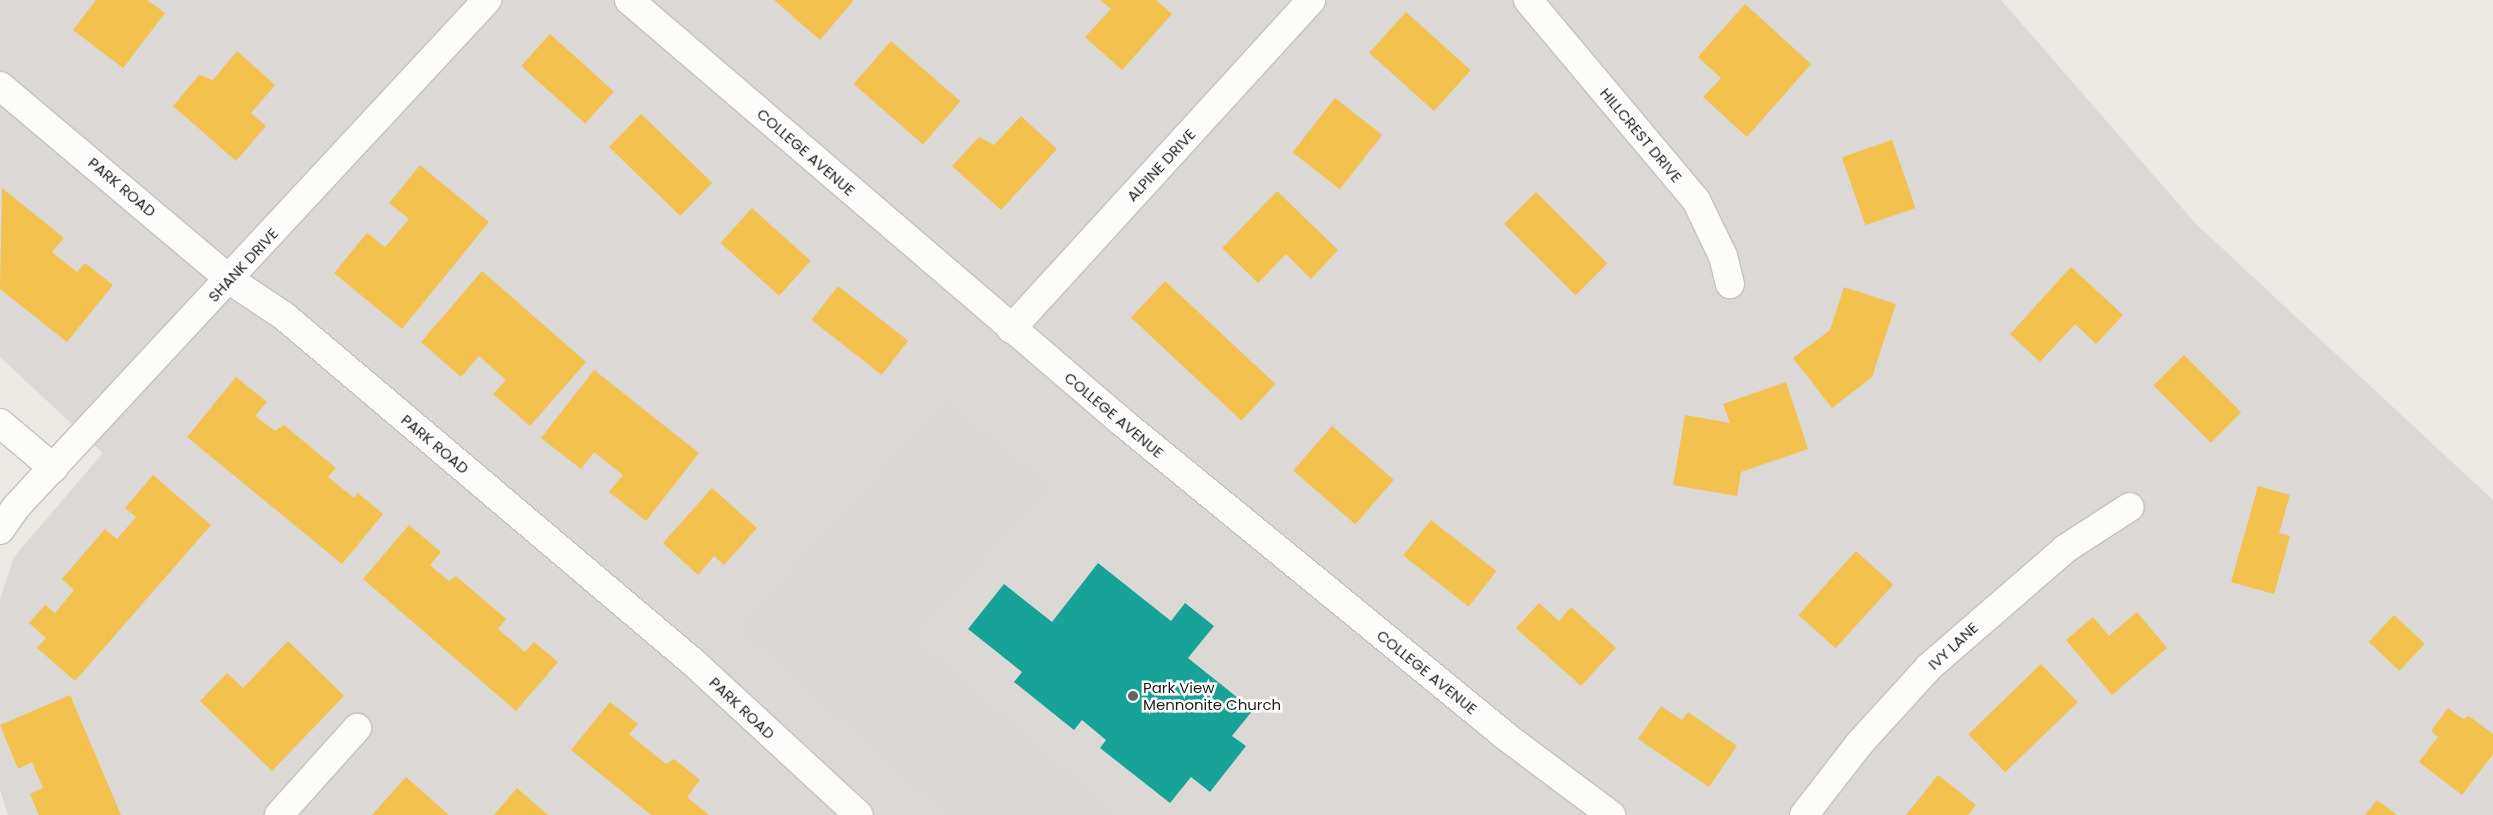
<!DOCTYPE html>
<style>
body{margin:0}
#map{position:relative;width:2493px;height:815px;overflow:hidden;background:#ece8e4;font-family:Poppins,sans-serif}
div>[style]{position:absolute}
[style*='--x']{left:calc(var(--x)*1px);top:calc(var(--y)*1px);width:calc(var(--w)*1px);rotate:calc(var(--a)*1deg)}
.residential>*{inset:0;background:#dbd8d6}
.religious>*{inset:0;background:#dad8d6}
.homes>*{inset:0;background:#f2c14e;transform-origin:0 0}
.public>*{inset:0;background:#17a398}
.roads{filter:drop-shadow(1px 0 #c4c3c1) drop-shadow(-1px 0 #c4c3c1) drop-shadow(0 1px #c4c3c1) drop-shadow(0 -1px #c4c3c1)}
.minor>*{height:28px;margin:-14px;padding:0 14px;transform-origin:14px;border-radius:14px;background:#fcfcfb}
.dots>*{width:14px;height:14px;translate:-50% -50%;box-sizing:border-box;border:2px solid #fff;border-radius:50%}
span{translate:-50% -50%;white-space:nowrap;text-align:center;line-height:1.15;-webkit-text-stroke:5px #fff;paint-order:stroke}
.street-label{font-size:15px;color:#1d1d1d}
.poi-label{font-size:15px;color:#1d1d1d}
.left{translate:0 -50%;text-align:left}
</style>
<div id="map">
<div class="residential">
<i style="clip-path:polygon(0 0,2001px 0,2196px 224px,2493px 500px,2493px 815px,8px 815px,0 790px,0 599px,14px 557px,103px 453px,0 357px)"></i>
</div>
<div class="religious">
<i style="clip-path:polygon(945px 400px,1053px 486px,915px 637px,1120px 815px,944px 815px,736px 628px)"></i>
</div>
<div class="homes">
<i style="clip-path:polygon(96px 0,147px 0,165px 13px,123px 68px,73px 30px)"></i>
<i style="clip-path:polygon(774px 0,852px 0,853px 1px,820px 40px)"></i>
<i style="clip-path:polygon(1100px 0,1156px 0,1172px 14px,1122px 70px,1085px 37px,1111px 9px)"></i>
<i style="clip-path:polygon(1745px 4px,1811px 64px,1747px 137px,1703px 97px,1721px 78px,1698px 57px)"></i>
<i style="left:1406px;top:12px;width:87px;height:55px;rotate:42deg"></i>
<i style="left:550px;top:34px;width:86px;height:43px;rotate:42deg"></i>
<i style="left:891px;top:41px;width:92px;height:57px;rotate:41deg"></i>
<i style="clip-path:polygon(237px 51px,275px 85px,251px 113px,266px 126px,236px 161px,173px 106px,199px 75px,213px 80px)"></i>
<i style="left:1335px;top:98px;width:60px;height:69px;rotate:38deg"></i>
<i style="left:641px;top:114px;width:99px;height:46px;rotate:44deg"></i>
<i style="clip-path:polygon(1021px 116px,1057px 149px,1001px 210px,952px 166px,979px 137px,994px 145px)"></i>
<i style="left:1892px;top:140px;width:72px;height:53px;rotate:71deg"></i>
<i style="clip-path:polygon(420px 165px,489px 222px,402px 329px,334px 273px,367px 233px,385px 247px,409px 219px,389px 203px)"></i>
<i style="clip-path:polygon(2px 188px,64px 238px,52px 252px,77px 272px,85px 263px,113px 285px,67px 342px,0 289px)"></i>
<i style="clip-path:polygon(1277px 191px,1338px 250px,1311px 279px,1286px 254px,1258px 283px,1222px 248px)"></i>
<i style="left:1536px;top:192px;width:101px;height:45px;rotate:45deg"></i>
<i style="left:752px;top:208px;width:79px;height:47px;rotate:42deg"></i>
<i style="clip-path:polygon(2071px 267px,2123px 315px,2096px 344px,2075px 324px,2040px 362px,2010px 334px)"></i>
<i style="clip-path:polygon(482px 271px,586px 362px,530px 426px,493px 394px,506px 380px,479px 356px,461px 377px,421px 342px)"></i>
<i style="left:1165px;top:281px;width:151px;height:50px;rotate:43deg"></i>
<i style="left:838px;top:286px;width:89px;height:43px;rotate:38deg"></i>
<i style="clip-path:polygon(1844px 287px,1896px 304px,1872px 377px,1832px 408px,1793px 358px,1830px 330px)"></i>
<i style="left:2184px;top:355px;width:81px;height:43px;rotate:45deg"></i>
<i style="clip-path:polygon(594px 370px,699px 453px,646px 521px,609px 492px,623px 475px,594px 452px,581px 469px,541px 438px)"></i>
<i style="clip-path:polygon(236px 377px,267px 402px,255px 416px,275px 431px,284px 425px,336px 468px,328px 477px,354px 498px,358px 493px,383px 514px,342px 564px,187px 437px)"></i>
<i style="clip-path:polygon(1786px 382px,1808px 449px,1741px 472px,1737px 496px,1673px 485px,1685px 415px,1730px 423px,1723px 404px)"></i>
<i style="left:1332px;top:426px;width:82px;height:59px;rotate:41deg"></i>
<i style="clip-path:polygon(153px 475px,211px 525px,75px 681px,37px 648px,46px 638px,29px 623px,45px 605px,55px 613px,74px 590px,62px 579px,105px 529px,117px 539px,136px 517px,125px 508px)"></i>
<i style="clip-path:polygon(2258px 486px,2290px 495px,2279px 533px,2290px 536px,2274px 594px,2231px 582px)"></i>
<i style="clip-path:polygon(712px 488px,757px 528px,724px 565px,714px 556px,698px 575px,663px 543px)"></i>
<i style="left:1431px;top:520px;width:83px;height:45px;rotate:38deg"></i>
<i style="clip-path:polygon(409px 525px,441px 552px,430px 565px,449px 581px,456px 576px,506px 619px,498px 629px,525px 652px,534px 642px,558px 662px,516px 711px,363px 579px)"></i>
<i style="left:1856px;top:551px;width:50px;height:86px;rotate:42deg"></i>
<i style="clip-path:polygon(1539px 603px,1559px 621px,1571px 607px,1616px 648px,1581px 686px,1516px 628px)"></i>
<i style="clip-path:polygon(2137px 612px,2167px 648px,2112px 695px,2066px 640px,2093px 617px,2109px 636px)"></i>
<i style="left:2394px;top:615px;width:42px;height:37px;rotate:43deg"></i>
<i style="clip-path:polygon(288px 641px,344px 696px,272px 771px,200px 701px,227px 673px,243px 688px)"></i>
<i style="left:2041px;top:664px;width:53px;height:101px;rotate:46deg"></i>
<i style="clip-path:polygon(70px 695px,121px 815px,39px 815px,30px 794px,43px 788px,32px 762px,18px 769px,0 725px)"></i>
<i style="clip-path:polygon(610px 702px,638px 724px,629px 734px,666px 764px,674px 759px,700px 780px,687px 797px,709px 815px,651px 815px,571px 750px)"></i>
<i style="clip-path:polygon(1661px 706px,1682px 720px,1688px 712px,1737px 746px,1709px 787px,1638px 739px)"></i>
<i style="clip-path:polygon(2448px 708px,2463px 719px,2469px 716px,2493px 734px,2493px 754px,2462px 795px,2419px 762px,2438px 737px,2431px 731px)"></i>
<i style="clip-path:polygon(1938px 775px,1976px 805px,1968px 815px,1906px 815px)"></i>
<i style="clip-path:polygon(406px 777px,449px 815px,372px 815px)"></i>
<i style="clip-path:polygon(517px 788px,548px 815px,494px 815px)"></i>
<i style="clip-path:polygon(2377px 800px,2397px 815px,2365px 815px)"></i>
</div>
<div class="public">
<i style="clip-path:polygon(1098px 563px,1171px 621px,1185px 603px,1214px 626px,1188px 658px,1253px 710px,1232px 736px,1246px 746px,1210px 792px,1191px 777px,1170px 803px,1100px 748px,1106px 740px,1082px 720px,1074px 730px,1014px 682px,1022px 672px,968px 629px,1004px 584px,1052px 622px)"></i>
</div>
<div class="roads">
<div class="minor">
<i style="--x:629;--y:0;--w:649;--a:40.56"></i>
<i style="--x:1122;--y:422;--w:494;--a:39.3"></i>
<i style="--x:1504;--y:735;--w:134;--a:36.8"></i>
<i style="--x:1528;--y:0;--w:261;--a:50"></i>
<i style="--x:1696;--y:200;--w:62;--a:64.3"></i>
<i style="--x:1723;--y:256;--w:29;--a:76"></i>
<i style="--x:0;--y:86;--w:301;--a:40.1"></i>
<i style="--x:230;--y:280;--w:65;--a:33.7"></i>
<i style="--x:284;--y:316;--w:537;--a:40.24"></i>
<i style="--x:694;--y:663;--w:224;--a:42.7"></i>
<i style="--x:1011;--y:329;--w:445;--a:-47.6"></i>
<i style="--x:0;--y:423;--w:70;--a:40.3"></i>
<i style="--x:0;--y:530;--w:29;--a:-55"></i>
<i style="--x:17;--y:506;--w:691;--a:-47.11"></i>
<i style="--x:279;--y:815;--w:117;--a:-48.1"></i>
<i style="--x:1804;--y:815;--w:90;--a:-52.2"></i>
<i style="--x:1859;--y:744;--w:104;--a:-47.7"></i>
<i style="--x:1929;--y:667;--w:180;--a:-40.9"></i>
<i style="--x:2065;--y:549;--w:77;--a:-32.9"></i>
</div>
</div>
<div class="dots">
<i style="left:1133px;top:696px;background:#656463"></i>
</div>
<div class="street-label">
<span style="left:1641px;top:135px;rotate:50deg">HILLCREST DRIVE</span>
<span style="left:806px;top:152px;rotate:41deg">COLLEGE AVENUE</span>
<span style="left:1161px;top:165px;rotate:-47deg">ALPINE DRIVE</span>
<span style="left:122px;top:187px;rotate:40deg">PARK ROAD</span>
<span style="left:243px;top:265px;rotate:-47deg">SHANK DRIVE</span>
<span style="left:1114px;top:415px;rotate:40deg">COLLEGE AVENUE</span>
<span style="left:435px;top:444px;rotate:40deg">PARK ROAD</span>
<span style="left:1953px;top:646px;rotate:-43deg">IVY LANE</span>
<span style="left:1427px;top:672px;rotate:39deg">COLLEGE AVENUE</span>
<span style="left:742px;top:708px;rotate:43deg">PARK ROAD</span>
</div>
<div class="poi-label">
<span class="left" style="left:1143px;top:696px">Park View<br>Mennonite Church</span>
</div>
</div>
